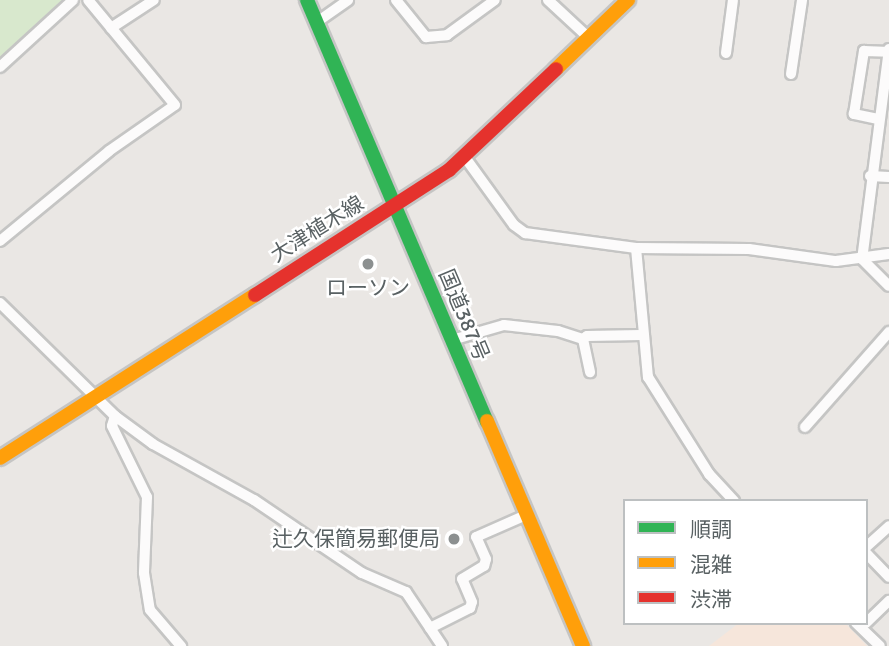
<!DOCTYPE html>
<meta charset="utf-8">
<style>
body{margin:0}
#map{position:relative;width:889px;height:646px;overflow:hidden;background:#eae7e4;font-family:Signika,"Noto Sans JP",sans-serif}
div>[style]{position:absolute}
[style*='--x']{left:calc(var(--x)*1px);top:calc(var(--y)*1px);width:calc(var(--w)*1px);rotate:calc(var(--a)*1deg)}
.commercial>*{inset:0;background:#f6e6db}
.green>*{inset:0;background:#d8e8cd}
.roads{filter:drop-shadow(2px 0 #c5c5c4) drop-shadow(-2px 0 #c5c5c4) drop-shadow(0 2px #c5c5c4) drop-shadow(0 -2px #c5c5c4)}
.street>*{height:10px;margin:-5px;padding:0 5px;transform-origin:5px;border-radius:5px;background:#fcfbfb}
.fast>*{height:14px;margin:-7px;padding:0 7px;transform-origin:7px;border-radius:7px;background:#30b455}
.slow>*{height:14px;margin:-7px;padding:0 7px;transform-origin:7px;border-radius:7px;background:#ff9f0a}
.jam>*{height:14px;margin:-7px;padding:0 7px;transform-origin:7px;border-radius:7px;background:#e5322d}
.dots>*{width:19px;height:19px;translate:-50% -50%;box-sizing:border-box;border:4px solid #fff;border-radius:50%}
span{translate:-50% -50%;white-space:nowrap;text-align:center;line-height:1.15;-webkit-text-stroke:5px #fff;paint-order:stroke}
.street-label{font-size:21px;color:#596163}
.poi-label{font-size:21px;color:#596163}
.right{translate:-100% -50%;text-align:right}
.legend{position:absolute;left:623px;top:499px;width:245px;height:126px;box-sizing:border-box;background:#fff;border:2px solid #bdc0c1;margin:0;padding:9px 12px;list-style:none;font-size:21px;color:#596163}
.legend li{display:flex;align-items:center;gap:14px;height:35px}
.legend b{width:35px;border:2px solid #bdc0c1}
</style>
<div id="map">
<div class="commercial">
<i style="clip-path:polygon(739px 623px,845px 623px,867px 646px,709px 646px)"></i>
</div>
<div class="green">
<i style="clip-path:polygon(0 0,66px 0,0 60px)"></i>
</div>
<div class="roads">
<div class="street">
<i style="--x:396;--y:0;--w:48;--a:51"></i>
<i style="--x:426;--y:37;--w:21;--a:-5"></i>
<i style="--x:447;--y:35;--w:59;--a:-36.1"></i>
<i style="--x:548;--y:0;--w:56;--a:42.8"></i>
<i style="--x:317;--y:22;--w:38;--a:-35"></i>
<i style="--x:111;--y:28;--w:51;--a:-33.1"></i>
<i style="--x:889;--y:49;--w:212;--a:97.3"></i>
<i style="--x:862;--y:259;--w:38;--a:45"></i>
<i style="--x:726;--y:53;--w:53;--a:-82.5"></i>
<i style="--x:0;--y:67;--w:99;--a:-42.5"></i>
<i style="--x:791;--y:74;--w:75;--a:-81.5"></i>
<i style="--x:878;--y:119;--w:25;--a:-168"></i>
<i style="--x:854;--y:114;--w:64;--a:-81"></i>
<i style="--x:864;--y:51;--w:25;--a:2"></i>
<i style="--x:464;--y:156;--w:85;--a:54.1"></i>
<i style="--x:514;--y:225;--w:14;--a:36"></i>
<i style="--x:525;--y:233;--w:112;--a:7.7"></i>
<i style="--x:636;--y:248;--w:113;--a:0.5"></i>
<i style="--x:749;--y:249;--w:88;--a:7.9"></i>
<i style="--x:836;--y:261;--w:53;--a:-7.5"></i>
<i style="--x:870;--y:176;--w:19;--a:3"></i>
<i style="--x:0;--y:241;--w:141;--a:-39.5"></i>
<i style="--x:109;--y:151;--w:80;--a:-34.9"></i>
<i style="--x:175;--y:105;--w:136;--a:-129.6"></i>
<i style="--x:636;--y:248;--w:130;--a:84.7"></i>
<i style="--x:648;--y:377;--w:115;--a:57.8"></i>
<i style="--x:709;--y:474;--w:37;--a:47"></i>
<i style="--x:0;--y:303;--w:161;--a:44.5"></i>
<i style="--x:115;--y:416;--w:47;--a:36.4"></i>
<i style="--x:153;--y:444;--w:115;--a:29"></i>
<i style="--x:254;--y:500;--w:130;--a:34.1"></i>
<i style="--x:362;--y:573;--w:48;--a:23.4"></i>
<i style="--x:406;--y:592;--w:65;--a:56.3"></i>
<i style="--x:583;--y:339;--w:34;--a:78"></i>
<i style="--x:452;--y:340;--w:54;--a:-16.1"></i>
<i style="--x:504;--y:325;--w:54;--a:6.3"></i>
<i style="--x:558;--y:331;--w:26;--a:18"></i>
<i style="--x:583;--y:339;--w:5;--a:-37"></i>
<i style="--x:587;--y:336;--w:54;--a:-1.1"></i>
<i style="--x:115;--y:416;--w:10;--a:107"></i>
<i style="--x:112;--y:426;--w:79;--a:63.8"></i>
<i style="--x:147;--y:497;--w:76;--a:92.3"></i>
<i style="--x:144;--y:573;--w:37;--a:81"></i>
<i style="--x:150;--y:610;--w:48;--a:49.3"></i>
<i style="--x:805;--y:427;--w:127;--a:-48.5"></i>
<i style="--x:866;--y:547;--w:31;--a:-42"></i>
<i style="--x:866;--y:553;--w:33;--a:46"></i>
<i style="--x:856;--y:623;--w:33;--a:44"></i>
<i style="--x:866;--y:623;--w:32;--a:-44"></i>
<i style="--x:430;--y:628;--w:45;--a:-26.6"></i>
<i style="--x:470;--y:608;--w:6;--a:-72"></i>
<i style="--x:472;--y:602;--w:25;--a:-113"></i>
<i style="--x:462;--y:579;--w:26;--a:-31"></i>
<i style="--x:484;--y:566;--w:7;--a:-74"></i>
<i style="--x:486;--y:559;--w:24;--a:-114"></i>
<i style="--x:476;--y:537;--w:55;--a:-23.7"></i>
</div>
<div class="fast">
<i style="--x:307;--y:0;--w:458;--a:66.9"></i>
</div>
<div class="slow">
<i style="--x:556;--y:69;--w:100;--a:-43.8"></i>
<i style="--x:487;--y:421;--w:245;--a:66.9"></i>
<i style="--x:0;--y:458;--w:303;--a:-32.6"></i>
</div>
<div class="jam">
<i style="--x:255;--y:295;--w:231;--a:-32.8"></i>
<i style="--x:449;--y:170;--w:147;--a:-43.3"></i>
</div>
</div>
<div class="dots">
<i style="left:368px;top:264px;background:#8c9090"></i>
<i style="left:454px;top:539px;background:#8c9090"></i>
</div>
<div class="street-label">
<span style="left:317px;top:229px;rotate:-32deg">大津植木線</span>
<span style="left:464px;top:315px;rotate:67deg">国道387号</span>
</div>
<div class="poi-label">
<span style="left:368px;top:288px">ローソン</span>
<span class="right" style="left:440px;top:539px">辻久保簡易郵便局</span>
</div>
<ul class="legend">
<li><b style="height:9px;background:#30b455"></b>順調</li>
<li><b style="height:9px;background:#ff9f0a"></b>混雑</li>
<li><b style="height:9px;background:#e5322d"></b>渋滞</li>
</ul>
</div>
